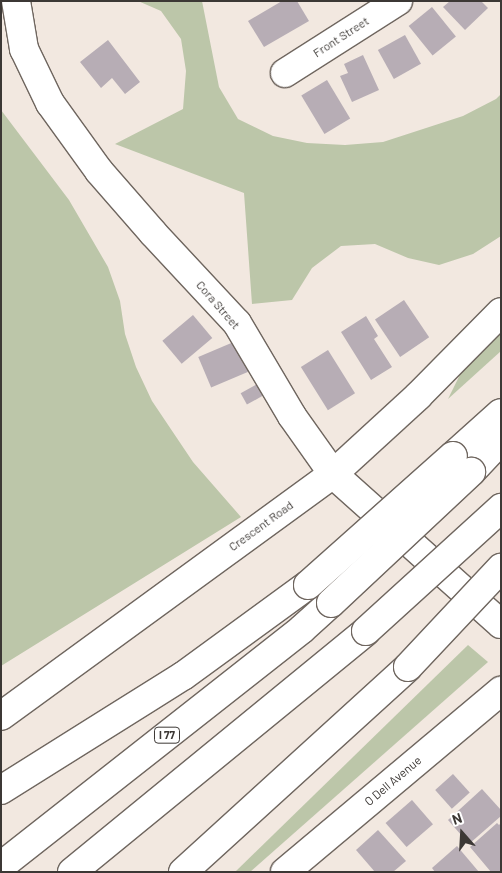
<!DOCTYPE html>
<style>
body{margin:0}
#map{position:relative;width:502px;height:873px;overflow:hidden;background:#f2e8e0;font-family:Barlow,sans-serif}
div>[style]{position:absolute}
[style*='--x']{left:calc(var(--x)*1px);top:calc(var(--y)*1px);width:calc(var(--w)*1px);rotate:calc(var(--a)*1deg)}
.green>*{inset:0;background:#bcc6a9}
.building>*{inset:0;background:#b7adb5;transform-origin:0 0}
.roads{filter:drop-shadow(1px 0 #6f665f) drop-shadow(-1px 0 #6f665f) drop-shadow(0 1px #6f665f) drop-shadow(0 -1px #6f665f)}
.minor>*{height:28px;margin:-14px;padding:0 14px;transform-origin:14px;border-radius:14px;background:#fff}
.motorway>*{height:28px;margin:-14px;padding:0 14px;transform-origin:14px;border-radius:14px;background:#fff}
.bridges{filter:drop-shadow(1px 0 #6f665f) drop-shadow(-1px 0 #6f665f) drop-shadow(0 1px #6f665f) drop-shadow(0 -1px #6f665f)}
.motorway-bridge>*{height:28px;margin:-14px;padding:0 14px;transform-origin:14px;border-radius:14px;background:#fff}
span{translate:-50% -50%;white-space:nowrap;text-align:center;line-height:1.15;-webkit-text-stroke:4px #fff;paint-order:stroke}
.shield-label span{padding:1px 4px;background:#fff;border:1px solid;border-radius:4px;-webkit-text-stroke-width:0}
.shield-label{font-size:11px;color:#3c3835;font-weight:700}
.street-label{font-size:12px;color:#3c3835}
.frame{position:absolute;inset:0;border:2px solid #3c3835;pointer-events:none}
.north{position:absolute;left:437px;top:808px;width:50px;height:50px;-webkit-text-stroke:4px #fff;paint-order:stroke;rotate:341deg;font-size:14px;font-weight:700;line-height:20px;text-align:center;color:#3c3835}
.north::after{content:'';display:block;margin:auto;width:18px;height:22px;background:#3c3835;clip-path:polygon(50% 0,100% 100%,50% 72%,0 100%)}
</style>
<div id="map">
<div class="green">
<i style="clip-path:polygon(138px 1px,202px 1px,219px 87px,238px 119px,273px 136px,307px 143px,345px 145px,383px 142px,463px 116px,496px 99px,501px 94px,501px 236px,473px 254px,439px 265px,408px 258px,375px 244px,341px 246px,312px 268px,292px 300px,252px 304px,244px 193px,115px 144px,183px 109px,186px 71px,181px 39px,161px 11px)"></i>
<i style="clip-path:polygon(1px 110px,69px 200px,108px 267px,120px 301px,125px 334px,136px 367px,152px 401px,193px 462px,241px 517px,1px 666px)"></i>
<i style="clip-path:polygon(501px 314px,501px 351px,448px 399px,478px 338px)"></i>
<i style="clip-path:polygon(468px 645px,488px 662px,250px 872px,235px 872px)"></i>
</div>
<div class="building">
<i style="clip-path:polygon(282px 1px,297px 1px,309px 21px,264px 47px,248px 21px)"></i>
<i style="clip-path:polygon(450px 1px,481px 1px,488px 8px,465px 30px,443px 7px)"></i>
<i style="left:432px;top:7px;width:38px;height:30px;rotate:51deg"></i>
<i style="left:405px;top:35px;width:33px;height:31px;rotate:61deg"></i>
<i style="clip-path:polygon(108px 40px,140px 82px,125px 94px,112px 78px,101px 88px,80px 62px)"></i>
<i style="clip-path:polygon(363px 55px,379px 90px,352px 102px,340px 76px,348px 73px,344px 64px)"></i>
<i style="left:327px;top:80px;width:45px;height:30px;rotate:59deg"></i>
<i style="left:404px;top:300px;width:45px;height:35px;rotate:56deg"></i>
<i style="left:193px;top:315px;width:30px;height:40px;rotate:50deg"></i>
<i style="clip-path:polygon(366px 316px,378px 336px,374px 339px,392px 367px,371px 380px,341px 332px)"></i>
<i style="left:236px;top:341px;width:33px;height:41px;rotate:67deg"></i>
<i style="left:328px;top:350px;width:51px;height:32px;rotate:58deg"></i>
<i style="left:259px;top:383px;width:13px;height:21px;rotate:61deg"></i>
<i style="left:453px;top:774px;width:25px;height:24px;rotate:48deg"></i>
<i style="clip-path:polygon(482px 789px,501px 810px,501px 816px,469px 844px,448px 820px)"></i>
<i style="left:412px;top:800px;width:32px;height:35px;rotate:49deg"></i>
<i style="clip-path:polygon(497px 823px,499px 825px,501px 823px,501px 872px,491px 872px,470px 847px)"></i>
<i style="clip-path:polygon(378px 830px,406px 861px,393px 872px,375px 872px,356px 850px)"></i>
<i style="clip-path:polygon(457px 846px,479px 872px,435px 872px,432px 868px)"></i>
</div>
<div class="roads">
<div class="minor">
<i style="--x:16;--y:1;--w:49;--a:80.5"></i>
<i style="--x:24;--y:49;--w:60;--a:64.3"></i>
<i style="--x:50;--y:103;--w:84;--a:54.2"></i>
<i style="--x:99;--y:171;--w:82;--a:48.9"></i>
<i style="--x:153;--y:233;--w:123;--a:47"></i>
<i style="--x:237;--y:323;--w:108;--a:59.4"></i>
<i style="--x:292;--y:416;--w:71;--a:54.7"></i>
<i style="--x:333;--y:474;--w:225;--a:41.8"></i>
<i style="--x:285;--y:73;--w:134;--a:-32.5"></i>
<i style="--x:1;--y:716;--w:411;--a:-36.1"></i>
<i style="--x:333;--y:474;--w:115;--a:-42.5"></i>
<i style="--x:418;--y:396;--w:118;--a:-45.3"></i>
<i style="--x:285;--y:872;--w:282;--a:-40"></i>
</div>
<div class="motorway">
<i style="--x:453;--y:456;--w:64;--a:-41.9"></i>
<i style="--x:471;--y:472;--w:44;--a:-46.8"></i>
<i style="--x:1;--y:790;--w:215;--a:-32.1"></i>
<i style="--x:183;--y:676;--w:155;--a:-36.1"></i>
<i style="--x:1;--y:866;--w:383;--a:-38.2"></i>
<i style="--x:302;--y:629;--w:39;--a:-42"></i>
<i style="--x:72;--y:872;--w:380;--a:-39.3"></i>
<i style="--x:183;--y:872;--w:304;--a:-42.3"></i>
</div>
</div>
<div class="bridges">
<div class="motorway-bridge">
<i style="--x:308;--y:585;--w:194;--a:-41.7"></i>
<i style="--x:331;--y:603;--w:192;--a:-43.1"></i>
<i style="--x:366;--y:631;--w:183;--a:-42.3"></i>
<i style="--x:408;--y:667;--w:136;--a:-46.8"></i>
</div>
</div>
<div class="shield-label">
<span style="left:167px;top:735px">I 77</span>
</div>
<div class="street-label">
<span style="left:341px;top:37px;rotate:-33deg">Front Street</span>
<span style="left:218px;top:305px;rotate:49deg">Cora Street</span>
<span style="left:261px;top:526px;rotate:-36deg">Crescent Road</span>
<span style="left:393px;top:781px;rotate:-40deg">O Dell Avenue</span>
</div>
<div class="frame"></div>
<div class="north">N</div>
</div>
